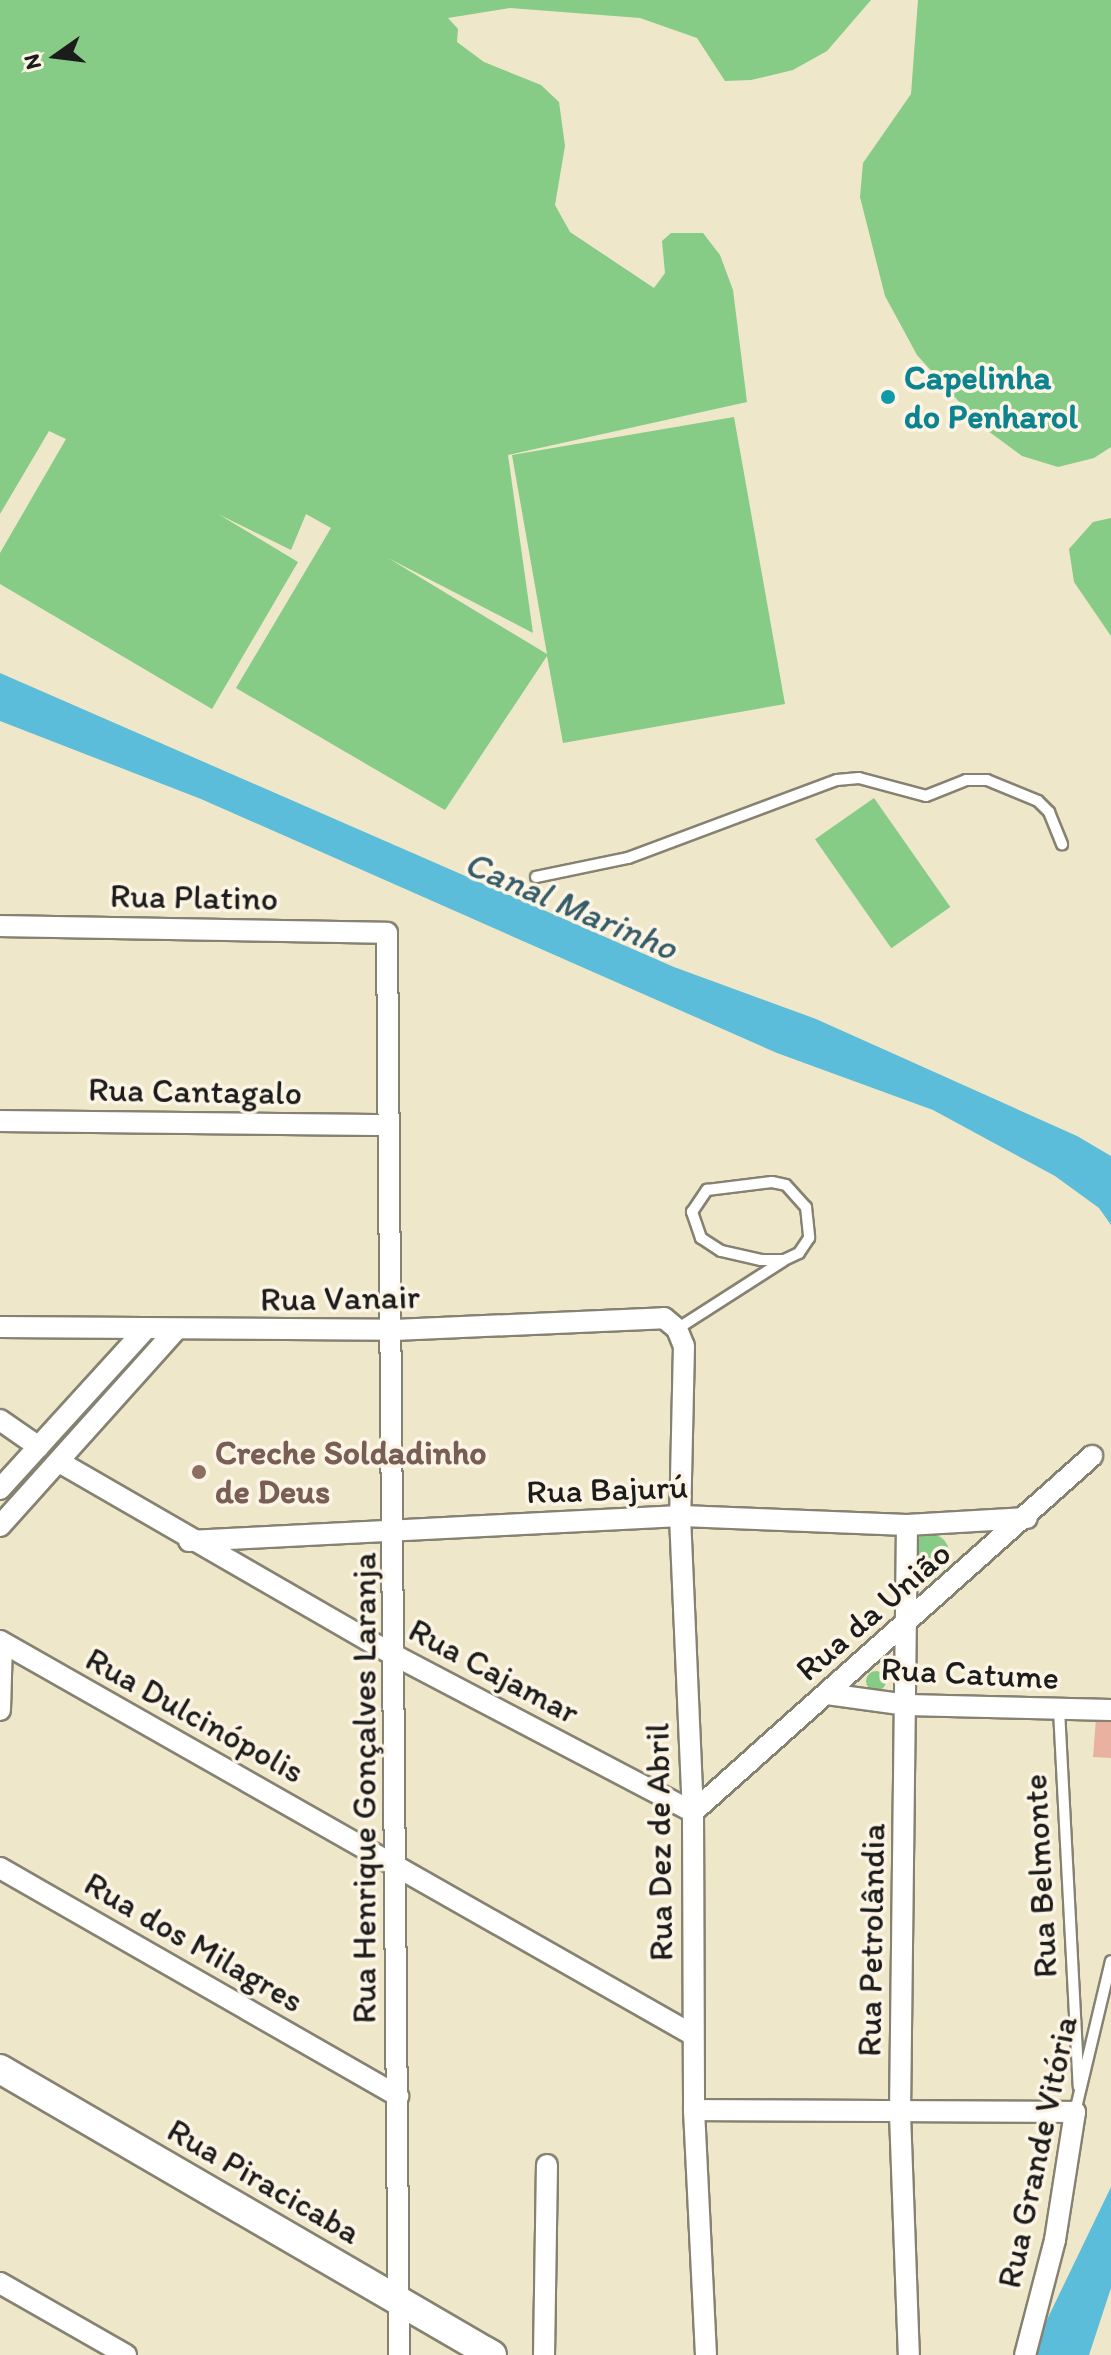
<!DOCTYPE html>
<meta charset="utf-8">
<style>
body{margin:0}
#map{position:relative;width:1111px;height:2355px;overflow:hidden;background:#efe7c9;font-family:Itim,sans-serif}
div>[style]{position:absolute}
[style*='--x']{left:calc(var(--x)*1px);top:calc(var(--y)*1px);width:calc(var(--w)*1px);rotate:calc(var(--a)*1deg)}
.green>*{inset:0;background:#86cb86;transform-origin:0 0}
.round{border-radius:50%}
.water>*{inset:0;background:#5bbdd9}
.building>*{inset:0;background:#e9b1a0;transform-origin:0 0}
.roads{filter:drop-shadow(2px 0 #868272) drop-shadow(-2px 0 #868272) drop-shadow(0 2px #868272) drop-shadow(0 -2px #868272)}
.lane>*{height:10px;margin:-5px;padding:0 5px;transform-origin:5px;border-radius:5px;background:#fff}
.street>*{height:20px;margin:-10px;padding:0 10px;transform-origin:10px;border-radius:10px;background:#fff}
.secondary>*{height:28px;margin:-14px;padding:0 14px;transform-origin:14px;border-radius:14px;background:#fff}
.dots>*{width:22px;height:22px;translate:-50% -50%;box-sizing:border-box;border:4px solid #fcf5e5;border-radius:50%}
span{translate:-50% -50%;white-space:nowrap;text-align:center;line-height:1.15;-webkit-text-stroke:7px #fcf5e5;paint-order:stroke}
.culture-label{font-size:34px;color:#0d838f;font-weight:700}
.left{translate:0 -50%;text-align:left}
.street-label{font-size:34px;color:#1c1c1c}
.education-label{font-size:34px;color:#785e54;font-weight:700}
.water-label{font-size:36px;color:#355c68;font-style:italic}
.north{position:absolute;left:16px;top:16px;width:80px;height:80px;-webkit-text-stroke:6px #fcf5e5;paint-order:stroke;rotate:256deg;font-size:22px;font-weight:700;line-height:32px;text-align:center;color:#1c1c1c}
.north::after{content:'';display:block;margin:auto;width:28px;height:36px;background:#1c1c1c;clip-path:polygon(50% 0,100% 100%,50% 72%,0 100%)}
</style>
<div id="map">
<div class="green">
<i style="clip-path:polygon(0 0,871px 0,827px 51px,793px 70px,751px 80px,725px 81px,697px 38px,640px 18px,510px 8px,448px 18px,458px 29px,457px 42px,484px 62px,541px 85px,559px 102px,565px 146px,555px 205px,570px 232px,654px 288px,665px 273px,662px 241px,671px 233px,703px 233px,720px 255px,733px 290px,747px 402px,508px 455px,533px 633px,388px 558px,547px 654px,512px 455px,734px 417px,785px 704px,563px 743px,547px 656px,445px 810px,236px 688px,331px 528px,306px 514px,291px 550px,218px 514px,298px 562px,212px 709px,0 584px,0 553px,66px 439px,49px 431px,0 514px)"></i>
<i style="clip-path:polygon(918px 0,1111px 0,1111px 447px,1094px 458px,1058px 467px,1022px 456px,980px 425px,917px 355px,885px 296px,860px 197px,863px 163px,911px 94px)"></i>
<i style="clip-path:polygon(1111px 518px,1111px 636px,1074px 582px,1069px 549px,1093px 522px)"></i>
<i style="left:874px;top:798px;width:133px;height:72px;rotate:55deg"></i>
<i class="round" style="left:911px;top:1534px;width:38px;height:38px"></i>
<i class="round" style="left:866px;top:1671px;width:20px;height:20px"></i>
</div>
<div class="water">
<i style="clip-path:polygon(0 673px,674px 967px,816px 1019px,1077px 1136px,1111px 1156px,1111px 1225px,1099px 1208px,1055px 1176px,933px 1110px,777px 1053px,201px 799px,0 721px)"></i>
<i style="clip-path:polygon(1111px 2187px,1111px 2288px,1089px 2355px,1035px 2355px,1042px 2330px)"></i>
</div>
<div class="building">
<i style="left:893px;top:391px;width:9px;height:13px;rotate:77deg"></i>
<i style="clip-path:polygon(1096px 1718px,1111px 1719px,1111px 1758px,1093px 1757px)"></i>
</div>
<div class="roads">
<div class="lane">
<i style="--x:536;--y:877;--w:94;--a:-11.7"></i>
<i style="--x:628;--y:858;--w:223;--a:-20.5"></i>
<i style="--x:837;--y:780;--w:22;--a:-5"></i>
<i style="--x:859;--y:778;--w:69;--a:15"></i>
<i style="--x:926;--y:796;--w:43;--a:-21.8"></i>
<i style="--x:966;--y:780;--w:21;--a:0"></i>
<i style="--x:987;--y:780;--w:55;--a:22.4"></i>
<i style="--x:1038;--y:801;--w:16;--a:45"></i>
<i style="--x:1049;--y:812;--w:35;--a:68"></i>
<i style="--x:772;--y:1182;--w:14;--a:12"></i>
<i style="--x:786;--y:1185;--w:30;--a:48"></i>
<i style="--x:806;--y:1207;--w:31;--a:84"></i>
<i style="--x:809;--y:1238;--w:18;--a:124"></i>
<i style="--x:799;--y:1253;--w:17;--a:155"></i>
<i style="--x:784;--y:1260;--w:23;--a:180"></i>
<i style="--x:761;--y:1260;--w:41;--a:-167.3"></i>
<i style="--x:721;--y:1251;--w:24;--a:-147"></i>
<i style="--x:701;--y:1238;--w:28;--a:-109"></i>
<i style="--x:692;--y:1212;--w:27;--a:-56"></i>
<i style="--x:707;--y:1190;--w:65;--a:-7"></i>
<i style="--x:677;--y:1329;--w:126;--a:-32.7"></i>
<i style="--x:1059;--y:1710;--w:377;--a:87"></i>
<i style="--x:1075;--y:2112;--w:155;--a:-76.6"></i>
</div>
<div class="street">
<i style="--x:0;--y:926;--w:387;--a:1"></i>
<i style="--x:387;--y:933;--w:1422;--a:89.52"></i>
<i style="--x:0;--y:1121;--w:389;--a:0.6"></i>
<i style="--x:0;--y:1327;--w:394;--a:0.4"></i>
<i style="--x:394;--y:1330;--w:270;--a:-2.5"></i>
<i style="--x:664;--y:1318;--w:17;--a:40"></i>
<i style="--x:677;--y:1329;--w:18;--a:68"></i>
<i style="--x:684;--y:1346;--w:170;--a:91.3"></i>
<i style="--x:680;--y:1516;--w:296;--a:87.5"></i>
<i style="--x:693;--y:1812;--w:298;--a:89.8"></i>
<i style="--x:694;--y:2110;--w:245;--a:87.2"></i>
<i style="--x:0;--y:1420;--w:47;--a:34.7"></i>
<i style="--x:61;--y:1463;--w:384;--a:30"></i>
<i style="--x:394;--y:1655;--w:338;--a:27.7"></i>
<i style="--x:693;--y:1812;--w:535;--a:-41.74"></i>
<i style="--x:0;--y:1489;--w:214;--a:-47.7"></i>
<i style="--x:907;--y:1525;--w:589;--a:90.68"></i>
<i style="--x:900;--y:2114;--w:241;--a:87.9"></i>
<i style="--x:0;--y:1526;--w:262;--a:-48.1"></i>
<i style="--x:189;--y:1541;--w:492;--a:-2.9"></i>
<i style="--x:680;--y:1516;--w:227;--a:2.3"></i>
<i style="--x:907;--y:1525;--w:120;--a:-3.3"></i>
<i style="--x:0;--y:1641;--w:797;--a:29.62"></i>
<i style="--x:827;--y:1694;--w:81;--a:7.8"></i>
<i style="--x:907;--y:1705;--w:204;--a:1.4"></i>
<i style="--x:0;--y:1710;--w:67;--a:-88.3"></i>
<i style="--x:0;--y:1868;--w:459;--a:29.8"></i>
<i style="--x:694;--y:2110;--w:381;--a:0.3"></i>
<i style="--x:1075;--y:2112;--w:130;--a:98.9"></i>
<i style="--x:1055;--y:2240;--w:119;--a:104.6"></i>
<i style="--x:0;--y:2283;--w:145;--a:29.7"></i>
<i style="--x:544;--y:2355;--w:190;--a:-89.1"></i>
</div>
<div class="secondary">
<i style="--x:0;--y:2069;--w:569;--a:30.17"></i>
</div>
</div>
<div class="dots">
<i style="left:888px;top:397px;background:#0f9aa8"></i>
<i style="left:199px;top:1472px;background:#8d6e63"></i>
</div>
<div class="culture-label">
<span class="left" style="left:904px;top:397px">Capelinha<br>do Penharol</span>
</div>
<div class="street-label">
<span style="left:194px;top:897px;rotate:1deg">Rua Platino</span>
<span style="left:195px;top:1091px;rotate:1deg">Rua Cantagalo</span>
<span style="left:340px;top:1298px;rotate:-1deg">Rua Vanair</span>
<span style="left:607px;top:1489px;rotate:-2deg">Rua Bajurú</span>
<span style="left:873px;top:1611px;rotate:-41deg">Rua da União</span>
<span style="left:494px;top:1671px;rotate:28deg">Rua Cajamar</span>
<span style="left:970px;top:1673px;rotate:3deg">Rua Catume</span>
<span style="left:195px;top:1715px;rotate:29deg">Rua Dulcinópolis</span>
<span style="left:364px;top:1788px;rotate:-90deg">Rua Henrique Gonçalves Laranja</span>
<span style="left:659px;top:1842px;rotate:-91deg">Rua Dez de Abril</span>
<span style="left:1040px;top:1876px;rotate:-93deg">Rua Belmonte</span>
<span style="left:871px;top:1940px;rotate:-89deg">Rua Petrolândia</span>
<span style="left:194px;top:1942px;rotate:30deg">Rua dos Milagres</span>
<span style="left:1037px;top:2152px;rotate:-78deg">Rua Grande Vitória</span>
<span style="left:264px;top:2181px;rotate:30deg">Rua Piracicaba</span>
</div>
<div class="education-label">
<span class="left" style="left:215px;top:1472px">Creche Soldadinho<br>de Deus</span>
</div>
<div class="water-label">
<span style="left:571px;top:905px;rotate:23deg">Canal Marinho</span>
</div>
<div class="north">N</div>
</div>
